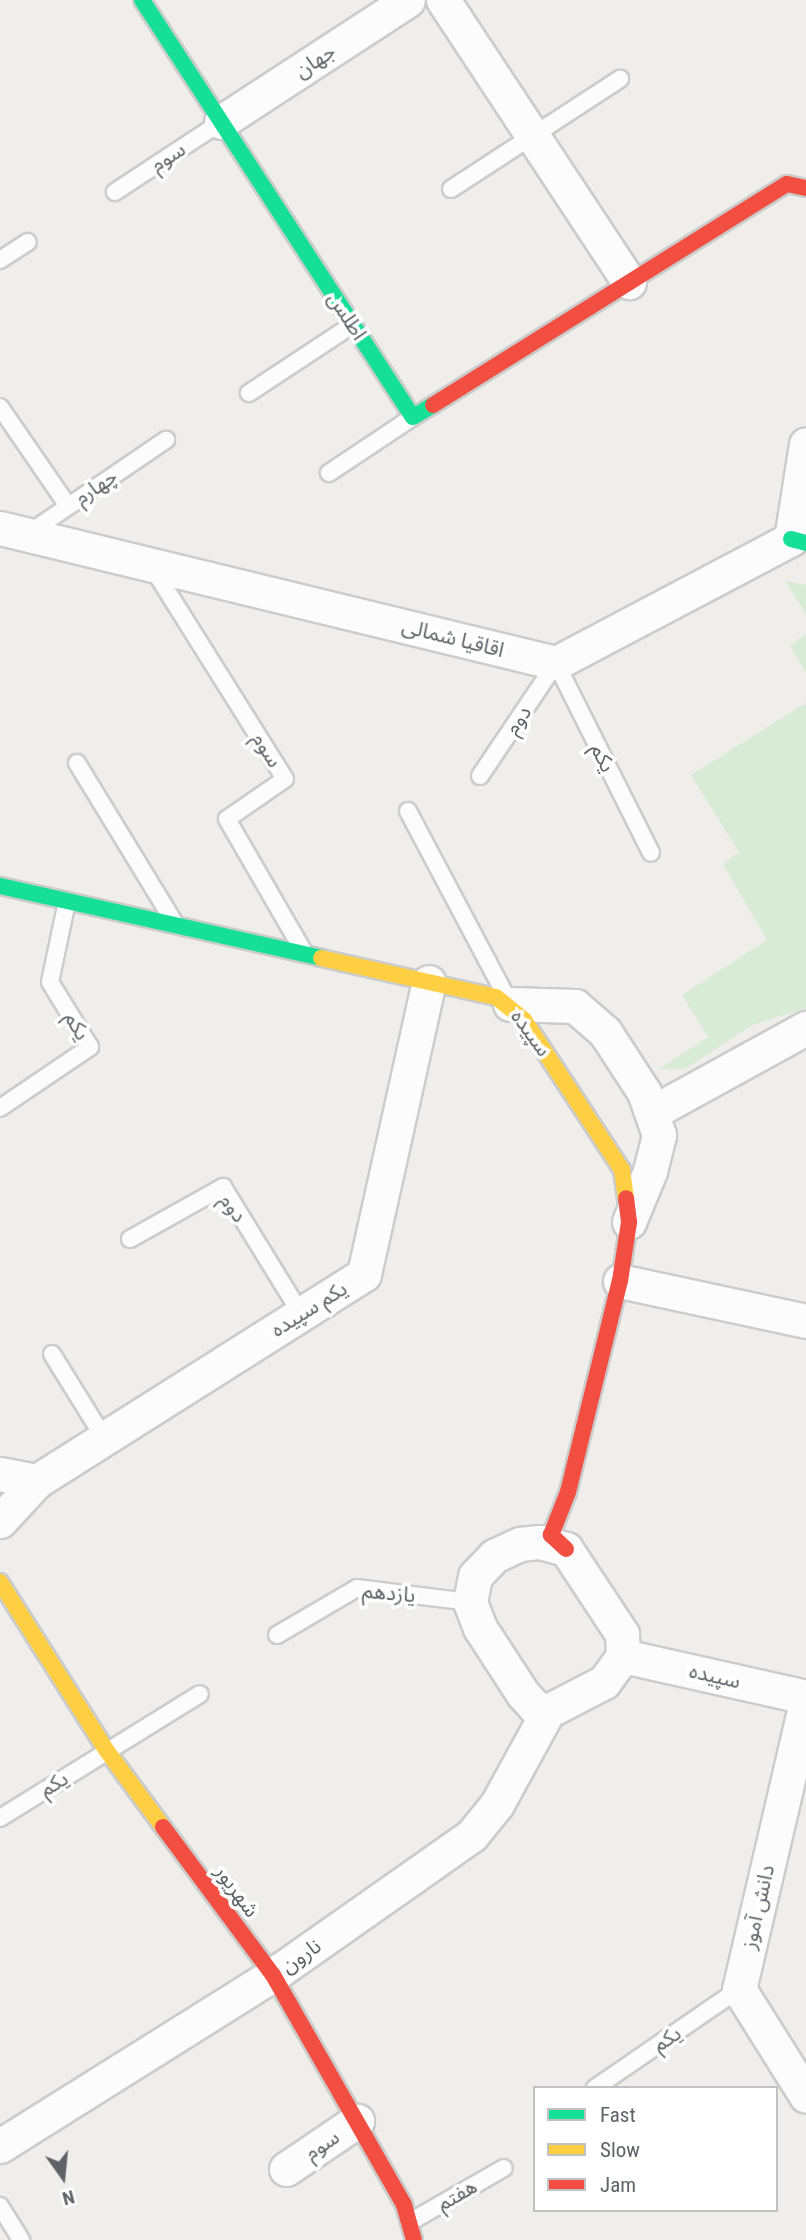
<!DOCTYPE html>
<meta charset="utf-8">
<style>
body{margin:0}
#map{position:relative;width:806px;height:2240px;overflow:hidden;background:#efeeea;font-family:"Roboto Condensed","Noto Sans Arabic",sans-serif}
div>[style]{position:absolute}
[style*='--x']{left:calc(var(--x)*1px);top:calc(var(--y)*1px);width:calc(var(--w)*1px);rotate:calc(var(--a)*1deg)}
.green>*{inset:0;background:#d8ebd6}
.roads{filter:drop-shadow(2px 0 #cbcccc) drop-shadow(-2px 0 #cbcccc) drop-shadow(0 2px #cbcccc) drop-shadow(0 -2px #cbcccc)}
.lane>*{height:16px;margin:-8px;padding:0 8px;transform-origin:8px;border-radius:8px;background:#fdfcfc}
.street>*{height:33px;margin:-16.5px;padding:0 16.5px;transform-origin:16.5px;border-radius:16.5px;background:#fdfcfc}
.fast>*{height:16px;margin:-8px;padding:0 8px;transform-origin:8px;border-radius:8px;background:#16e098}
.slow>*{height:16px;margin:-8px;padding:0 8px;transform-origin:8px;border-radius:8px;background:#ffcf43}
.jam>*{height:16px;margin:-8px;padding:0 8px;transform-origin:8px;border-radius:8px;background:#f24e42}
span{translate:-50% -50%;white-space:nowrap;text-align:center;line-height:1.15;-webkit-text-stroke:7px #fff;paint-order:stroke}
.street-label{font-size:21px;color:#5f6368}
.legend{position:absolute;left:533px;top:2086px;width:245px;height:126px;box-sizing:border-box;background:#fff;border:2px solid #bfc1c3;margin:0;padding:9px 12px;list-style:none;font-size:21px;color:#5f6368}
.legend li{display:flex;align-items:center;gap:14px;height:35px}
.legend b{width:35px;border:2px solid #bfc1c3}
.north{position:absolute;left:28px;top:2142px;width:70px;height:70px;-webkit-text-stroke:5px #fff;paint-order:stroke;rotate:165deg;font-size:19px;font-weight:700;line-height:28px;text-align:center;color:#5f6368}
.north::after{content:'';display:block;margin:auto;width:24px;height:32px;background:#5f6368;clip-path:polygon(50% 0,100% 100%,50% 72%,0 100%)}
</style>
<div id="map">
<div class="green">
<i style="clip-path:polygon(785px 581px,806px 585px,806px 614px)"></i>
<i style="clip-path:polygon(806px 634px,806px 673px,790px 646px)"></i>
<i style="clip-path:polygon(806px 703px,806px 1008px,752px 1025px,685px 1069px,659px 1069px,708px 1037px,682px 995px,767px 940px,723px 864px,739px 852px,691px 775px)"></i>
</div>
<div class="roads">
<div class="lane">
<i style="--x:451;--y:189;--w:202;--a:-33.1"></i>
<i style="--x:115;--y:192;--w:127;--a:-33.4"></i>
<i style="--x:0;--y:260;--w:33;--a:-33"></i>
<i style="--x:249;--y:393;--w:123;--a:-33.4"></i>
<i style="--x:0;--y:407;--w:120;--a:55.5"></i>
<i style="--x:329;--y:473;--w:101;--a:-33.7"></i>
<i style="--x:29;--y:533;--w:166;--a:-34.2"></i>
<i style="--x:152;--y:567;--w:250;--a:57.9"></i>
<i style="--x:285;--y:779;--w:70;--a:145.4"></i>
<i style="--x:227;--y:819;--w:150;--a:60"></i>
<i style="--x:77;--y:763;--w:184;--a:58.6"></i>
<i style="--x:480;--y:776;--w:136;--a:-56.1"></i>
<i style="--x:556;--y:663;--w:212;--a:63.4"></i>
<i style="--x:408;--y:811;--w:207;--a:62.1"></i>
<i style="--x:0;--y:1108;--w:109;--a:-34.1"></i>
<i style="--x:90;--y:1047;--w:76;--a:-121.6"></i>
<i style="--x:50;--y:982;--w:83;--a:-78.1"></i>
<i style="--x:130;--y:1239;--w:107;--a:-29.2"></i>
<i style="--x:223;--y:1187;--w:149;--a:58.4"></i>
<i style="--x:52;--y:1354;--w:99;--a:58.2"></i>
<i style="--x:277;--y:1635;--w:93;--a:-30.4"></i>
<i style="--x:357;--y:1588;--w:114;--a:7.1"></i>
<i style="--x:0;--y:1818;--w:235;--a:-31.8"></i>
<i style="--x:595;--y:2088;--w:175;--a:-34.5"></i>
<i style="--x:0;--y:2206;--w:40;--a:58"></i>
<i style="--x:410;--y:2222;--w:108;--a:-29.9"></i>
</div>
<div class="street">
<i style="--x:443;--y:0;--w:338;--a:56.6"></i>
<i style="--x:221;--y:122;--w:223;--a:-33.1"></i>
<i style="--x:0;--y:528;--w:572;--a:13.65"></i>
<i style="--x:556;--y:663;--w:266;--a:-27.8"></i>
<i style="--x:791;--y:539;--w:96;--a:-81"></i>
<i style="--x:510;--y:1004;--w:65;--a:1.8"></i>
<i style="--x:575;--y:1006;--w:40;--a:41"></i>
<i style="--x:605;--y:1032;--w:72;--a:57"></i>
<i style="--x:644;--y:1092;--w:46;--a:70.8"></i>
<i style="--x:659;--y:1135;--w:37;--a:104"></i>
<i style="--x:650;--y:1171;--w:55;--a:112.4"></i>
<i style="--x:653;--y:1112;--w:175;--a:-28.8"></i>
<i style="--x:620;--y:1281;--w:190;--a:12.1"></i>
<i style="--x:0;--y:1474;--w:38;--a:11"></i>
<i style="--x:0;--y:1521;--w:54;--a:-47.2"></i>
<i style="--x:37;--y:1481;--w:387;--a:-32.3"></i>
<i style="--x:364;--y:1274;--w:299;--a:-77.5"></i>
<i style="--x:540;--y:1542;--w:27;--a:15"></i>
<i style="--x:566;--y:1549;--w:102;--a:56.6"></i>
<i style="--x:622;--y:1634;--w:22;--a:87"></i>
<i style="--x:623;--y:1656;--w:32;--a:126"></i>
<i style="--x:604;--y:1682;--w:63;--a:152.6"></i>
<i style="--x:548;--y:1711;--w:14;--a:-163"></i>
<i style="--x:535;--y:1707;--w:18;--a:-133"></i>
<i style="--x:523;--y:1694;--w:79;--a:-123.1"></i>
<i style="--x:480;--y:1628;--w:28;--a:-111"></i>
<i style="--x:470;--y:1602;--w:26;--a:-79"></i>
<i style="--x:475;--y:1576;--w:28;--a:-46"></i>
<i style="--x:494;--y:1556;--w:29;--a:-25"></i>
<i style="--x:520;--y:1544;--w:20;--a:-6"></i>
<i style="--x:623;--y:1656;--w:188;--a:12.6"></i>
<i style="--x:806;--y:1702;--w:295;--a:103.1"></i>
<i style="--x:739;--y:1989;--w:126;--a:57.9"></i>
<i style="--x:0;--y:2146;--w:322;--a:-32.1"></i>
<i style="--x:273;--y:1975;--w:243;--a:-35.1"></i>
<i style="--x:472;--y:1835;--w:40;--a:-51"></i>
<i style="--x:497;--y:1804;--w:106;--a:-61.3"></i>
<i style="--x:286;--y:2169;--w:86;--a:-34.1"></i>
</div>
<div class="fast">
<i style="--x:142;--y:0;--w:497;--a:57"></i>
<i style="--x:413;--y:417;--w:23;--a:-31"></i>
<i style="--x:791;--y:539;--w:16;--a:15"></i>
<i style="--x:0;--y:886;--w:329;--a:12.6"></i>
</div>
<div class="slow">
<i style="--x:321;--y:958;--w:179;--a:12.6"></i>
<i style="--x:496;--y:997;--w:36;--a:39"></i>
<i style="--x:524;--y:1020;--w:179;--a:56.8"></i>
<i style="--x:622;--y:1170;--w:28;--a:82"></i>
<i style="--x:0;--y:1582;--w:200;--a:57.7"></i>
<i style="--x:107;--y:1751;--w:94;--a:53.6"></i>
</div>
<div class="jam">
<i style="--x:433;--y:405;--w:417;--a:-32"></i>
<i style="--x:787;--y:184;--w:19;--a:12"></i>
<i style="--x:566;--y:1549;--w:21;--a:-137"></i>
<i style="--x:551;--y:1535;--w:46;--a:-68.4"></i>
<i style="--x:568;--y:1492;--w:217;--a:-76.2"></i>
<i style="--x:620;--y:1281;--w:60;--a:-81.3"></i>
<i style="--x:629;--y:1222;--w:24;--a:-97"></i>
<i style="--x:163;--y:1827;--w:184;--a:53.4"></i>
<i style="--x:273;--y:1975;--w:265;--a:60.3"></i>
<i style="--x:404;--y:2205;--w:36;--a:74"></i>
</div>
</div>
<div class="street-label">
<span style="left:315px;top:61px;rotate:-33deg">جهان</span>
<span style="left:168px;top:157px;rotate:-33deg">سوم</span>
<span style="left:347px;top:316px;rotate:57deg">اطلس</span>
<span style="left:96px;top:487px;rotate:-34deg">چهارم</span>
<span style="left:453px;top:638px;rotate:14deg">اقاقیا شمالی</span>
<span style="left:518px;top:720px;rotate:-56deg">دوم</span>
<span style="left:267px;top:750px;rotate:58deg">سوم</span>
<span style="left:603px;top:758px;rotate:64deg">یکم</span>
<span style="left:77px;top:1026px;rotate:59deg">یکم</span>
<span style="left:531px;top:1033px;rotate:54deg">سپیده</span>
<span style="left:233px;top:1208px;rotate:53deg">دوم</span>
<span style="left:309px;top:1309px;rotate:-32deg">یکم سپیده</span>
<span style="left:389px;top:1593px;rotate:5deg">یازدهم</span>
<span style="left:715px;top:1676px;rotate:13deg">سپیده</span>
<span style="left:54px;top:1784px;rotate:-32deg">یکم</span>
<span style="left:237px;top:1891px;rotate:54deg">شهریور</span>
<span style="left:758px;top:1907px;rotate:-77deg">دانش آموز</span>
<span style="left:301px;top:1956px;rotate:-35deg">نارون</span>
<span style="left:667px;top:2039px;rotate:-34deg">یکم</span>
<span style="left:322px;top:2145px;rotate:-34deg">سوم</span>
<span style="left:457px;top:2195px;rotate:-30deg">هفتم</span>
</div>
<ul class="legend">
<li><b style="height:9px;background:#16e098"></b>Fast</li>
<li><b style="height:9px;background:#ffcf43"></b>Slow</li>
<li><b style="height:9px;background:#f24e42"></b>Jam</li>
</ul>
<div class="north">N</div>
</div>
